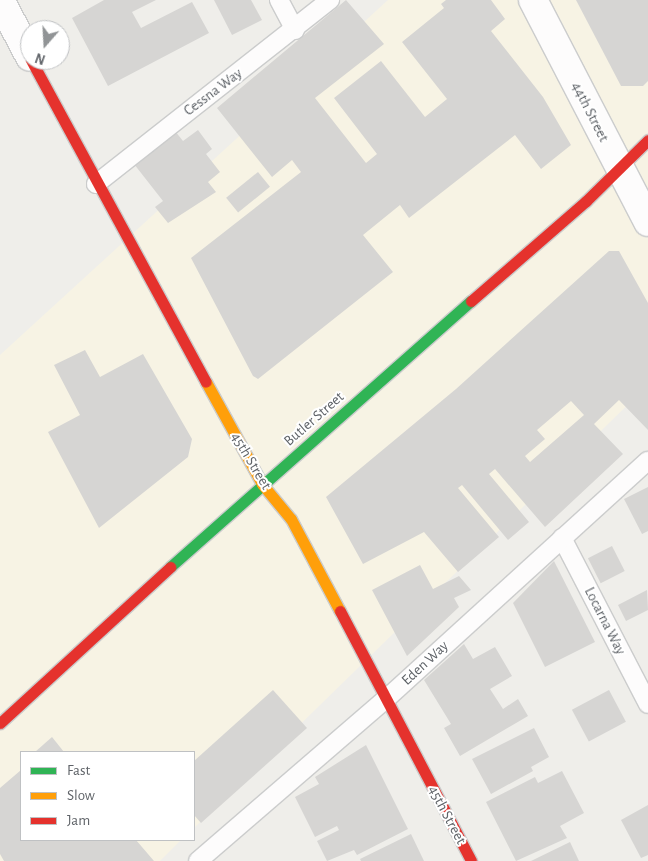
<!DOCTYPE html>
<style>
body{margin:0}
#map{position:relative;width:648px;height:861px;overflow:hidden;background:#efeeea;font-family:"Alegreya Sans",sans-serif}
div>[style]{position:absolute}
[style*='--x']{left:calc(var(--x)*1px);top:calc(var(--y)*1px);width:calc(var(--w)*1px);rotate:calc(var(--a)*1deg)}
.commercial>*{inset:0;background:#f7f3e4}
.building>*{inset:0;background:#d6d5d3;transform-origin:0 0}
.roads{filter:drop-shadow(1px 0 #cbcccc) drop-shadow(-1px 0 #cbcccc) drop-shadow(0 1px #cbcccc) drop-shadow(0 -1px #cbcccc)}
.lane>*{height:18px;margin:-9px;padding:0 9px;transform-origin:9px;border-radius:9px;background:#fdfcfc}
.street>*{height:28px;margin:-14px;padding:0 14px;transform-origin:14px;border-radius:14px;background:#fdfcfc}
.fast>*{height:11px;margin:-5.5px;padding:0 5.5px;transform-origin:5.5px;border-radius:5.5px;background:#30b455}
.slow>*{height:11px;margin:-5.5px;padding:0 5.5px;transform-origin:5.5px;border-radius:5.5px;background:#ff9f0a}
.jam>*{height:11px;margin:-5.5px;padding:0 5.5px;transform-origin:5.5px;border-radius:5.5px;background:#e5322d}
span{translate:-50% -50%;white-space:nowrap;text-align:center;line-height:1.15;-webkit-text-stroke:4px #fff;paint-order:stroke}
.street-label{font-size:15px;color:#5f6368}
.legend{position:absolute;left:20px;top:751px;width:175px;height:90px;box-sizing:border-box;background:#fff;border:1px solid #bfc1c3;margin:0;padding:6px 9px;list-style:none;font-size:15px;color:#5f6368}
.legend li{display:flex;align-items:center;gap:10px;height:25px}
.legend b{width:25px;border:1px solid #bfc1c3}
.north{position:absolute;left:20px;top:20px;width:50px;height:50px;box-sizing:border-box;background:#fff;border:1px solid #bfc1c3;border-radius:50%;rotate:199deg;font-size:14px;font-weight:700;line-height:20px;text-align:center;color:#5f6368}
.north::after{content:'';display:block;margin:auto;width:18px;height:22px;background:#919496;clip-path:polygon(50% 0,100% 100%,50% 72%,0 100%)}
</style>
<div id="map">
<div class="commercial">
<i style="clip-path:polygon(388px 0,648px 0,648px 385px,194px 828px,194px 752px,21px 752px,21px 840px,181px 840px,160px 861px,0 861px,0 355px)"></i>
</div>
<div class="building">
<i style="clip-path:polygon(104px 0,156px 0,132px 12px,141px 28px,192px 2px,209px 33px,108px 86px,72px 18px)"></i>
<i style="clip-path:polygon(214px 0,251px 0,262px 20px,232px 35px)"></i>
<i style="clip-path:polygon(346px 0,384px 44px,315px 98px,366px 163px,377px 154px,334px 98px,381px 61px,425px 117px,447px 99px,402px 42px,444px 8px,441px 4px,446px 0,491px 0,505px 19px,491px 31px,543px 97px,571px 145px,541px 169px,515px 135px,409px 218px,400px 205px,363px 235px,393px 272px,258px 379px,253px 376px,191px 258px,301px 172px,292px 160px,272px 177px,217px 108px)"></i>
<i style="clip-path:polygon(576px 0,648px 0,648px 81px,643px 86px,621px 86px)"></i>
<i style="clip-path:polygon(198px 130px,212px 149px,206px 154px,220px 172px,208px 182px,216px 192px,168px 223px,155px 207px,163px 201px,134px 164px,175px 131px,183px 141px)"></i>
<i style="left:258px;top:172px;width:19px;height:41px;rotate:51deg"></i>
<i style="clip-path:polygon(evenodd,609px 251px,619px 251px,648px 303px,648px 430px,619px 400px,594px 424px,623px 454px,545px 527px,495px 469px,489px 474px,529px 522px,508px 540px,462px 485px,458px 488px,499px 537px,458px 572px,424px 532px,363px 564px,326px 497px,456px 389px,609px 251px,571px 401px,584px 415px,530px 462px,525px 456px,545px 439px,537px 430px,571px 401px)"></i>
<i style="clip-path:polygon(85px 350px,100px 377px,143px 354px,192px 439px,188px 457px,99px 528px,48px 432px,80px 415px,54px 365px)"></i>
<i style="clip-path:polygon(648px 487px,648px 531px,642px 534px,624px 499px)"></i>
<i style="left:612px;top:546px;width:28px;height:27px;rotate:63deg"></i>
<i style="clip-path:polygon(554px 561px,595px 642px,545px 667px,513px 603px)"></i>
<i style="clip-path:polygon(420px 565px,433px 589px,459px 576px,471px 590px,454px 598px,459px 607px,407px 656px,372px 590px)"></i>
<i style="clip-path:polygon(647px 590px,648px 610px,626px 621px,618px 605px)"></i>
<i style="clip-path:polygon(464px 644px,473px 659px,495px 647px,512px 676px,490px 689px,503px 709px,518px 699px,528px 716px,460px 756px,444px 728px,451px 724px,424px 680px)"></i>
<i style="clip-path:polygon(273px 690px,307px 728px,201px 823px,194px 815px,194px 761px)"></i>
<i style="left:609px;top:690px;width:36px;height:42px;rotate:62deg"></i>
<i style="clip-path:polygon(534px 728px,549px 757px,531px 767px,533px 771px,491px 794px,472px 759px)"></i>
<i style="clip-path:polygon(52px 737px,64px 752px,35px 752px)"></i>
<i style="clip-path:polygon(366px 745px,408px 829px,357px 855px,354px 850px,327px 861px,317px 841px,339px 830px,337px 826px,315px 837px,295px 797px,319px 784px,315px 777px)"></i>
<i style="clip-path:polygon(21px 770px,21px 840px,136px 840px,154px 861px,4px 861px,0 854px,0 788px)"></i>
<i style="clip-path:polygon(562px 771px,584px 813px,560px 826px,567px 838px,516px 861px,486px 802px,535px 777px,538px 783px)"></i>
<i style="clip-path:polygon(648px 805px,648px 855px,641px 858px,621px 820px)"></i>
<i style="clip-path:polygon(411px 834px,424px 861px,361px 861px,360px 859px)"></i>
<i style="clip-path:polygon(570px 842px,579px 861px,531px 861px)"></i>
</div>
<div class="roads">
<div class="lane">
<i style="--x:279;--y:0;--w:34;--a:62"></i>
<i style="--x:96;--y:184;--w:298;--a:-38.2"></i>
<i style="--x:562;--y:538;--w:187;--a:62.6"></i>
<i style="--x:198;--y:861;--w:248;--a:-40.8"></i>
<i style="--x:386;--y:699;--w:354;--a:-42.3"></i>
</div>
<div class="street">
<i style="--x:0;--y:0;--w:64;--a:62.2"></i>
<i style="--x:533;--y:0;--w:250;--a:62.6"></i>
</div>
<div class="fast">
<i style="--x:170;--y:567;--w:402;--a:-41.5"></i>
</div>
<div class="slow">
<i style="--x:206;--y:382;--w:116;--a:61.2"></i>
<i style="--x:262;--y:484;--w:45;--a:50.4"></i>
<i style="--x:291;--y:519;--w:104;--a:62"></i>
</div>
<div class="jam">
<i style="--x:31;--y:60;--w:366;--a:61.5"></i>
<i style="--x:471;--y:301;--w:152;--a:-41"></i>
<i style="--x:586;--y:201;--w:87;--a:-44.5"></i>
<i style="--x:340;--y:611;--w:282;--a:62.3"></i>
<i style="--x:0;--y:723;--w:231;--a:-42.5"></i>
</div>
</div>
<div class="street-label">
<span style="left:213px;top:92px;rotate:-37deg">Cessna Way</span>
<span style="left:590px;top:112px;rotate:63deg">44th Street</span>
<span style="left:314px;top:419px;rotate:-41deg">Butler Street</span>
<span style="left:251px;top:461px;rotate:59deg">45th Street</span>
<span style="left:605px;top:621px;rotate:63deg">Locarna Way</span>
<span style="left:425px;top:663px;rotate:-43deg">Eden Way</span>
<span style="left:447px;top:815px;rotate:62deg">45th Street</span>
</div>
<ul class="legend">
<li><b style="height:6px;background:#30b455"></b>Fast</li>
<li><b style="height:6px;background:#ff9f0a"></b>Slow</li>
<li><b style="height:6px;background:#e5322d"></b>Jam</li>
</ul>
<div class="north">N</div>
</div>
